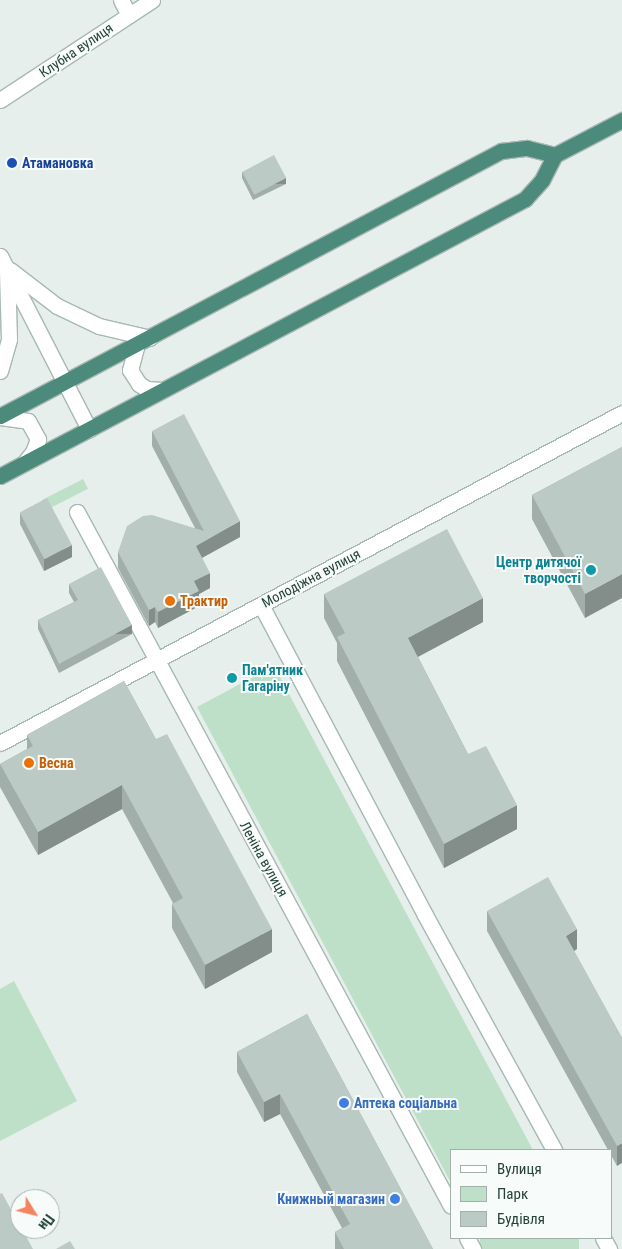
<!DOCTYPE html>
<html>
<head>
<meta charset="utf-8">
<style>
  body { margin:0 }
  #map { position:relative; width:622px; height:1249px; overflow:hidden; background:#e6efeb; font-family:"Roboto Condensed",sans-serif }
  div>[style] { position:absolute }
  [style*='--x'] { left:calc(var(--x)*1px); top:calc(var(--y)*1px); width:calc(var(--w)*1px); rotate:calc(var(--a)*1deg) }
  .green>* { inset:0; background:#bfe0c8; transform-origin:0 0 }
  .roads { filter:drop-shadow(1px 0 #a8b8b2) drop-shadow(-1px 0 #a8b8b2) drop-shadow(0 1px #a8b8b2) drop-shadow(0 -1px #a8b8b2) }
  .minor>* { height:15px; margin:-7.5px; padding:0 7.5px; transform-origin:7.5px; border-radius:7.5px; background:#fff }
  .tertiary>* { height:15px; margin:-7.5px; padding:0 7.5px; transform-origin:7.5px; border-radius:7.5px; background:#fff }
  .trunk>* { height:15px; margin:-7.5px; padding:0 7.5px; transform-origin:7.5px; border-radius:7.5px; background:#4c8a7c }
  .wall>* { inset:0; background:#a1aea9 }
  .shaded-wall>* { inset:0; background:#838d89; transform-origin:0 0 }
  .building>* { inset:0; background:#bbcac4; transform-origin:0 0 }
  .dots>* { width:14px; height:14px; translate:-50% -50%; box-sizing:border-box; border:2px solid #f7fbf9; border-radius:50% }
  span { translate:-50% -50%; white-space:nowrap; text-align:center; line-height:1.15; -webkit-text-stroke:4px #f7fbf9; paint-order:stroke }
  .street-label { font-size:14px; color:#24423a }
  .transit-label { font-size:14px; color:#164399; font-weight:700 }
  .left { translate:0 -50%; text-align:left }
  .culture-label { font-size:14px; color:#0d838f; font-weight:700 }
  .right { translate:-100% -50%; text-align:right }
  .food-label { font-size:14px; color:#c56008; font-weight:700 }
  .shop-label { font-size:14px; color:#366cbe; font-weight:700 }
  .legend { position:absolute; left:450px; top:1149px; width:162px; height:90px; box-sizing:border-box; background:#f7fbf9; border:1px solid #a3b1ad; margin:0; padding:6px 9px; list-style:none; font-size:15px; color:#24423a }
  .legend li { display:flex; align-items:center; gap:10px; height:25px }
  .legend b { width:25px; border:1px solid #a3b1ad }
  .north { position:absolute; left:10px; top:1189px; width:50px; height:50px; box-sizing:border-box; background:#f7fbf9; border:1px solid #a3b1ad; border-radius:50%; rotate:126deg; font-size:14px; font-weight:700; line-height:20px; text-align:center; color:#24423a }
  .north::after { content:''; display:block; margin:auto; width:18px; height:22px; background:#f4845f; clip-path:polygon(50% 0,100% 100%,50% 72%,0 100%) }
</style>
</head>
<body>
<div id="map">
  <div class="green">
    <i style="left:83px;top:479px;width:11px;height:46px;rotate:63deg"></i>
    <i style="clip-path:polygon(274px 666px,533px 1150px,451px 1150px,451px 1183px,197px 707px)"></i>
    <i style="clip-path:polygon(14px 981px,77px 1101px,0 1141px,0 989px)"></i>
    <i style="left:480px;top:1238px;width:99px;height:13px"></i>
  </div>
  <div class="roads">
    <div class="minor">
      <i style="--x:121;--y:0;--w:17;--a:62"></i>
      <i style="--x:0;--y:100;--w:182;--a:-33.3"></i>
      <i style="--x:77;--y:512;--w:788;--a:61.68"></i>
      <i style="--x:261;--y:605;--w:351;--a:62.1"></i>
      <i style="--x:425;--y:915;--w:268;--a:61.2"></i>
      <i style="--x:0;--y:743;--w:704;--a:-27.95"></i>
      <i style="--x:467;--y:1238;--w:13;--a:61"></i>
      <i style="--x:603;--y:1238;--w:13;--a:61"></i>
    </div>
    <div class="tertiary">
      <i style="--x:0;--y:256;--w:195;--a:62.8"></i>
      <i style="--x:10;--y:270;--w:59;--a:37.5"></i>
      <i style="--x:57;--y:306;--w:47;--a:25.5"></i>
      <i style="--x:99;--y:326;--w:52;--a:13.2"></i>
      <i style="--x:137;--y:344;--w:27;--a:105"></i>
      <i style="--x:130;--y:370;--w:17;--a:57"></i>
      <i style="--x:139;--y:384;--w:9;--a:32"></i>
      <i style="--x:147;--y:389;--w:15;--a:4"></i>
      <i style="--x:0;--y:371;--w:33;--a:-74"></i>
      <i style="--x:9;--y:339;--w:67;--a:-91.7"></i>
      <i style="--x:0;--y:417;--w:28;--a:8"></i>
      <i style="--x:28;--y:421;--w:21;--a:61"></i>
      <i style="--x:38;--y:439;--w:14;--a:111"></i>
      <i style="--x:33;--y:452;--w:14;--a:129"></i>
    </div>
    <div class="trunk">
      <i style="--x:0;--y:416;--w:567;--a:-27.88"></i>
      <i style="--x:501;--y:151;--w:26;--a:-7"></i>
      <i style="--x:527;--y:148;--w:29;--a:14"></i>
      <i style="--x:0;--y:476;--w:594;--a:-27.82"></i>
      <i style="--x:525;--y:199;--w:25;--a:-48"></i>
      <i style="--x:542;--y:180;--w:28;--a:-63"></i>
      <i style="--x:555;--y:155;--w:76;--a:-27.6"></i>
    </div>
  </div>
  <div class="wall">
    <i style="clip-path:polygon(242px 172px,286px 184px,253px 200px,242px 178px)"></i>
    <i style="clip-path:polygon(152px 431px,240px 537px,202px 558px,210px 588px,199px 594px,199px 606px,158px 628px,155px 622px,149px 626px,118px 568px,118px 552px,195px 528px,152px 446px)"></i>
    <i style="clip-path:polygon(622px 447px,585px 618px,532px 519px,532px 495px)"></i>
    <i style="clip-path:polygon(20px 513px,72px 557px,44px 571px,20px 524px)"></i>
    <i style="clip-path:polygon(69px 584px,132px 634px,59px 673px,38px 629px,38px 620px,74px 602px,69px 593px)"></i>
    <i style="clip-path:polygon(324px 594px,483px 622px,418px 657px,468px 754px,517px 829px,444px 868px,337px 661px,337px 643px,324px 618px)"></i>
    <i style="clip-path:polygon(124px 681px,272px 952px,205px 989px,172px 928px,172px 904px,173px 903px,122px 809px,38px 855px,0 787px,0 764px,27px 749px,27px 735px)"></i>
    <i style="clip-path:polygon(487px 911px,577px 949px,574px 951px,622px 1038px,617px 1166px,611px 1155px,611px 1150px,608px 1150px,487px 931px)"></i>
    <i style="clip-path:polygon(307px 1014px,433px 1249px,335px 1249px,335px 1232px,342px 1228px,280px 1114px,264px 1122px,237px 1072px,237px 1052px)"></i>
  </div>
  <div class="shaded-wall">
    <i style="left:286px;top:178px;width:6px;height:37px;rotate:90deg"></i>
    <i style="clip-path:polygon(240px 521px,240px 537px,196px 561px,196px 546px)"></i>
    <i style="clip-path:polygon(72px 545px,72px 557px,44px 571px,44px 559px)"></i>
    <i style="clip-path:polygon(210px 573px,210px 588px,199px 594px,199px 606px,158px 628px,158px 612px,194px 581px)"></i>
    <i style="clip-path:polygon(622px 574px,622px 598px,585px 618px,585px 594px)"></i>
    <i style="clip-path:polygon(483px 598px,483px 622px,408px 662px,408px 638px)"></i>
    <i style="clip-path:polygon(155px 607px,155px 622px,149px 626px,149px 610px)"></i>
    <i style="left:132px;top:625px;width:9px;height:83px;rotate:90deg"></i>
    <i style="clip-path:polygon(122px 785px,122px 809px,38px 855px,38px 832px)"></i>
    <i style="clip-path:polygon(517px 805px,517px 829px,444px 868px,444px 844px)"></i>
    <i style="clip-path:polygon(272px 929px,272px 952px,205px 989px,205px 965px)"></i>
    <i style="clip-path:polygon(577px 929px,577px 949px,566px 956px,566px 936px)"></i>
    <i style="clip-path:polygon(280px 1094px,280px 1114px,264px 1122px,264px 1102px)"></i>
    <i style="clip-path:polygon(622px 1143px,622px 1163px,617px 1166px,617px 1146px)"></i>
  </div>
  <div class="building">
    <i style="left:274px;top:155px;width:26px;height:36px;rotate:62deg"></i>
    <i style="clip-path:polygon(184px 414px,240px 521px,196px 546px,210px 573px,194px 581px,199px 591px,158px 612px,155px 607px,149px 610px,118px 552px,127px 526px,143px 516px,152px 515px,204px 531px,152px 431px)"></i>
    <i style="clip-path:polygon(622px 447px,622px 574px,585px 594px,532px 495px)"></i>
    <i style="left:47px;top:498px;width:53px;height:31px;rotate:62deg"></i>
    <i style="clip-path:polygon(447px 529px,483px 598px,408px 638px,468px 754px,486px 746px,517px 805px,444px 844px,337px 637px,345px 633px,324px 594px)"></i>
    <i style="clip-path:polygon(101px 567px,132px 625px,59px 664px,38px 620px,78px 600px,69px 584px)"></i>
    <i style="clip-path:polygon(124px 681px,156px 739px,167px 734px,272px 929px,205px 965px,172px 904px,183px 898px,122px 785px,38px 832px,0 764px,33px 746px,27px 735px)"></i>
    <i style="clip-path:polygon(548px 877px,577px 929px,566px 936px,622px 1038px,622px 1143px,617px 1146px,487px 911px)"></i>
    <i style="clip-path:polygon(307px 1014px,433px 1249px,344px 1249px,335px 1232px,350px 1224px,280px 1094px,264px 1102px,237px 1052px)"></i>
    <i style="clip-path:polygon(2px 1193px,20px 1226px,20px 1229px,22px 1229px,33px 1249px,0 1249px,0 1194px)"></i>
    <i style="clip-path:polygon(70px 1241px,75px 1249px,56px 1249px)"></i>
  </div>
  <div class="dots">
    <i style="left:12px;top:163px;background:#1a4fb4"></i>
    <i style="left:591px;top:570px;background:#0f9aa8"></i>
    <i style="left:170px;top:601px;background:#e8710a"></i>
    <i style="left:232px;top:678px;background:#0f9aa8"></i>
    <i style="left:29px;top:763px;background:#e8710a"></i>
    <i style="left:344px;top:1103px;background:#3f7fe0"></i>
    <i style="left:395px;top:1199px;background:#3f7fe0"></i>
  </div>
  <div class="street-label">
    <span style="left:76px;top:50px;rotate:-34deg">Клубна вулиця</span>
    <span style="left:311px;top:578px;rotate:-28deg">Молодіжна вулиця</span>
    <span style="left:264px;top:859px;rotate:61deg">Леніна вулиця</span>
  </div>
  <div class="transit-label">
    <span class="left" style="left:22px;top:163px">Атамановка</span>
  </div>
  <div class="culture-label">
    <span class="right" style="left:581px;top:570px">Центр дитячої<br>творчості</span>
    <span class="left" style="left:242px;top:678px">Пам'ятник<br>Гагаріну</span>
  </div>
  <div class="food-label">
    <span class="left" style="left:180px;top:601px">Трактир</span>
    <span class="left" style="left:39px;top:763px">Весна</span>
  </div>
  <div class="shop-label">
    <span class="left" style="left:354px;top:1103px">Аптека соціальна</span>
    <span class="right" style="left:385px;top:1199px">Книжный магазин</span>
  </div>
  <ul class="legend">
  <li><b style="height:6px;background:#fff"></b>Вулиця</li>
  <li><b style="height:14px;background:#bfe0c8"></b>Парк</li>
  <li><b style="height:14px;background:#bbcac4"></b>Будівля</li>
  </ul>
  <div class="north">Пн</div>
</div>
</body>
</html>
